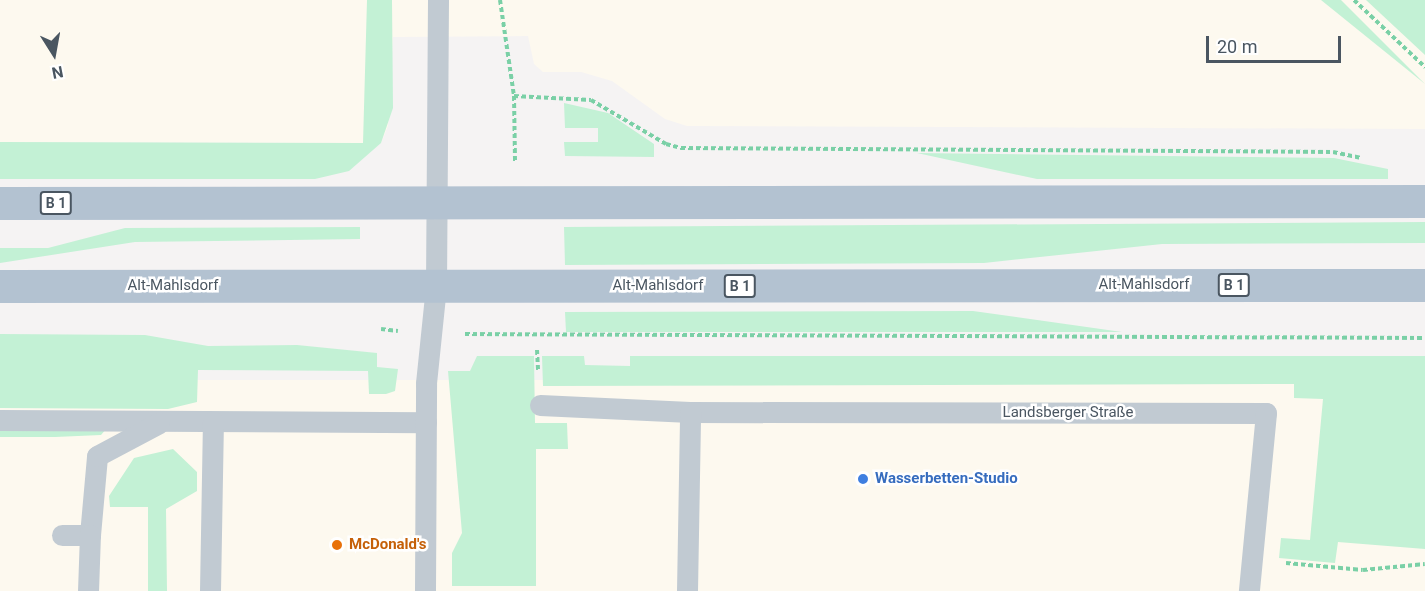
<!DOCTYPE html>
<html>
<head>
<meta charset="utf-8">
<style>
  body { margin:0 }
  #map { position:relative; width:1425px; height:591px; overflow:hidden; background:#f5f3f3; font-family:Roboto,sans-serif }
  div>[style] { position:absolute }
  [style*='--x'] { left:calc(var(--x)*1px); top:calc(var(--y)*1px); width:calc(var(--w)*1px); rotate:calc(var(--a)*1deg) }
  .commercial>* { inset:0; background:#fdf9ef; transform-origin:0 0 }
  .green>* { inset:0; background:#c3f1d5 }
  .path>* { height:4px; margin-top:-2px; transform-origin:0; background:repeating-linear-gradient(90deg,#7ad0a6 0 4.5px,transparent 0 7.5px) }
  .lane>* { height:21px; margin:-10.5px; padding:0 10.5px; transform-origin:10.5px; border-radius:10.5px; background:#c1cad2 }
  .primary>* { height:33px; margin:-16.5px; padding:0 16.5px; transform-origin:16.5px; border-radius:16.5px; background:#b3c2d1 }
  .dots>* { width:16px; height:16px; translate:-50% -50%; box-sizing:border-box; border:3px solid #fff; border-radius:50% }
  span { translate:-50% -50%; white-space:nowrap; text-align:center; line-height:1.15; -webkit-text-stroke:5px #fff; paint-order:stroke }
  .shield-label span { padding:2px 4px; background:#fff; border:2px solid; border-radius:4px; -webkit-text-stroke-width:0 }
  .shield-label { font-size:14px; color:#4a5661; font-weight:700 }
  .street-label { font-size:15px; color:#4a5661 }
  .shop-label { font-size:15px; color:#366cbe; font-weight:700 }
  .left { translate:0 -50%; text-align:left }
  .food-label { font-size:15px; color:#c56008; font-weight:700 }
  .north { position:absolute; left:24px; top:24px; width:60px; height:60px; -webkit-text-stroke:4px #fff; paint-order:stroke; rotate:169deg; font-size:16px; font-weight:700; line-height:24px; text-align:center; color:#4a5661 }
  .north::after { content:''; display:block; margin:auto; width:21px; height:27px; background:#4a5661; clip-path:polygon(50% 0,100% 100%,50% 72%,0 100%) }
  .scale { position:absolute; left:1206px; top:36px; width:135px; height:27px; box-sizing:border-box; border:3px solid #4a5661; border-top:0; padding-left:8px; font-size:18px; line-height:21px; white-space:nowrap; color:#4a5661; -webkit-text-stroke:4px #fff; paint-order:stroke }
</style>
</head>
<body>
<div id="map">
  <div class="commercial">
    <i style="clip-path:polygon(0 0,1425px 0,1425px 129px,687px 126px,665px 119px,612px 81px,581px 72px,543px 72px,534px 64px,528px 36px,393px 37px,388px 126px,381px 143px,0 142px)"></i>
    <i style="left:1425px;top:380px;width:211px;height:1425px;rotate:90deg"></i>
  </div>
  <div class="green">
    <i style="clip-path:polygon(367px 0,392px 0,393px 108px,381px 143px,349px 171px,315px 179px,0 179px,0 142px,363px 143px)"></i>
    <i style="clip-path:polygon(1321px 0,1341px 0,1425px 84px)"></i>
    <i style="clip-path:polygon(1366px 0,1425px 0,1425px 55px)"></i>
    <i style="clip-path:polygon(564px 103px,608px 113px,654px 144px,654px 157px,565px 156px,564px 142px,598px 142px,598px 128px,565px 128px)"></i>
    <i style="clip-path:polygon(917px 153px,1334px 158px,1388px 169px,1388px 179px,1037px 179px)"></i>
    <i style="clip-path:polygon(1425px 222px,1425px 243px,1162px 244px,984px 263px,565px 265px,564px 227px)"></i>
    <i style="clip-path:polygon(360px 227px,360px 239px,135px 242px,0 263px,0 248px,48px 248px,125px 228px)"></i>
    <i style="clip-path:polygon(973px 311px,1122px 332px,566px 332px,565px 312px)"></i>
    <i style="clip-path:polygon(0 334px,145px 335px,208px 346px,297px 345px,377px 353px,377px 367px,398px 369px,395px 391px,386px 394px,369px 394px,368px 371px,198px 370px,197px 402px,168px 409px,0 408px)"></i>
    <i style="clip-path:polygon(477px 356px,534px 356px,535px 423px,567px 423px,568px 449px,536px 449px,536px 586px,452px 586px,452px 553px,462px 533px,448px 371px,470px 371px)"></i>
    <i style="clip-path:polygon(542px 356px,584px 356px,585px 365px,630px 366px,630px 356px,1425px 356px,1425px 549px,1338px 542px,1335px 563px,1279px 558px,1281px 538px,1310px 540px,1323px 399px,1294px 398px,1294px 384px,543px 386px)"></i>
    <i style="clip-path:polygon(0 428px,107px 428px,101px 435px,55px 437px,0 437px)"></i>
    <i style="clip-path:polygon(173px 449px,197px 472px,197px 491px,166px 509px,167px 591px,148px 591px,148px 507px,110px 507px,109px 496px,134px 458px)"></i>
  </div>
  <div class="path">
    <i style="--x:500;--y:0;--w:97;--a:81.7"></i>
    <i style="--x:514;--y:96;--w:66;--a:89.1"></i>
    <i style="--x:1354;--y:0;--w:98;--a:43.3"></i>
    <i style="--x:514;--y:96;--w:77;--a:3"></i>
    <i style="--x:591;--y:100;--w:87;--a:30.4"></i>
    <i style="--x:666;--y:144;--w:16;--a:15"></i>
    <i style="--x:681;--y:148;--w:652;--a:0.35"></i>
    <i style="--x:1333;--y:152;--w:29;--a:12"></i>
    <i style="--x:381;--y:329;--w:17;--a:7"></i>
    <i style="--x:465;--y:334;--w:960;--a:0.24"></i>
    <i style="--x:537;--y:350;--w:20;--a:87"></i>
    <i style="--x:1286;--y:563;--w:77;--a:5.2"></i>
    <i style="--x:1363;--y:570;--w:62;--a:-5.5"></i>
  </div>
  <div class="lane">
    <i style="--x:540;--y:405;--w:150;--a:2.7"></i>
    <i style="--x:690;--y:412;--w:576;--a:0.1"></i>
    <i style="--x:1266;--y:413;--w:179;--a:95.5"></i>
    <i style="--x:0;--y:420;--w:426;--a:0.3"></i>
    <i style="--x:62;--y:535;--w:28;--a:0"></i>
    <i style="--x:90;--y:535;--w:79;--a:-84.9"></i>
    <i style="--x:97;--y:456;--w:70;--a:-28"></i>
    <i style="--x:88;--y:591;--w:56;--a:-88"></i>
    <i style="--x:210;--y:591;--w:169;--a:-89"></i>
    <i style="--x:425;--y:591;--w:208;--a:-89.7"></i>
    <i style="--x:426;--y:383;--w:98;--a:-84.1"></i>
    <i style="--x:436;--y:286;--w:286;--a:-89.6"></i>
    <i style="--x:687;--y:591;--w:179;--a:-89"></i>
  </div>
  <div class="primary">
    <i style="--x:0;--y:203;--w:1425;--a:-0.08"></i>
    <i style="--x:0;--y:286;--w:1425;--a:-0.04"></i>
  </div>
  <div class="dots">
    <i style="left:863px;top:479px;background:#3f7fe0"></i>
    <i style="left:337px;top:545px;background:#e8710a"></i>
  </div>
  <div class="shield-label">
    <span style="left:56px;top:203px">B 1</span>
    <span style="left:1234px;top:285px">B 1</span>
    <span style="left:740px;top:286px">B 1</span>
  </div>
  <div class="street-label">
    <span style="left:1144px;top:285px">Alt-Mahlsdorf</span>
    <span style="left:173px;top:286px">Alt-Mahlsdorf</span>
    <span style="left:658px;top:286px">Alt-Mahlsdorf</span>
    <span style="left:1068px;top:413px">Landsberger Straße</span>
  </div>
  <div class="shop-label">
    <span class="left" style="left:875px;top:479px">Wasserbetten-Studio</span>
  </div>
  <div class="food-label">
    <span class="left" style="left:349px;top:545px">McDonald's</span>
  </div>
  <div class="north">N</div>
  <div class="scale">20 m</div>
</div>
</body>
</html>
